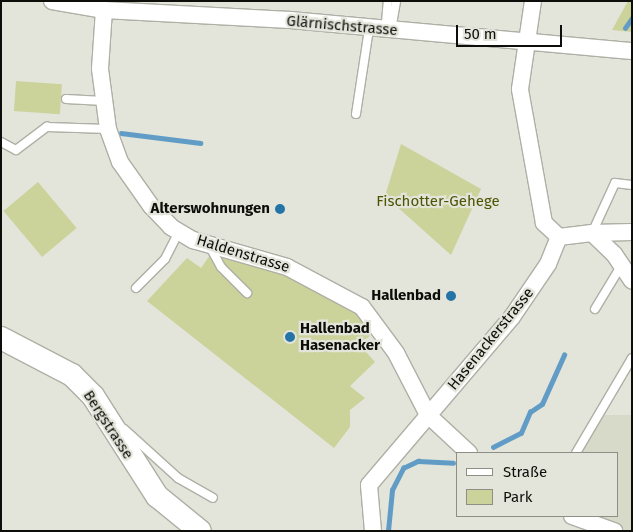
<!DOCTYPE html>
<html>
<head>
<meta charset="utf-8">
<style>
  body { margin:0 }
  #map { position:relative; width:633px; height:532px; overflow:hidden; background:#e3e5da; font-family:"Fira Sans",sans-serif }
  div>[style] { position:absolute }
  [style*='--x'] { left:calc(var(--x)*1px); top:calc(var(--y)*1px); width:calc(var(--w)*1px); rotate:calc(var(--a)*1deg) }
  .built>* { inset:0; background:#d7dac8 }
  .green>* { inset:0; background:#cbd29a; transform-origin:0 0 }
  .stream>* { height:4.5px; margin:-2.25px; padding:0 2.25px; transform-origin:2.25px; border-radius:2.25px; background:#619cc6 }
  .roads { filter:drop-shadow(1px 0 #aeafa5) drop-shadow(-1px 0 #aeafa5) drop-shadow(0 1px #aeafa5) drop-shadow(0 -1px #aeafa5) }
  .lane>* { height:8px; margin:-4px; padding:0 4px; transform-origin:4px; border-radius:4px; background:#fff }
  .street>* { height:16px; margin:-8px; padding:0 8px; transform-origin:8px; border-radius:8px; background:#fff }
  .secondary>* { height:22px; margin:-11px; padding:0 11px; transform-origin:11px; border-radius:11px; background:#fff }
  .dots>* { width:14px; height:14px; translate:-50% -50%; box-sizing:border-box; border:2px solid #e3e5da; border-radius:50% }
  span { translate:-50% -50%; white-space:nowrap; text-align:center; line-height:1.15; -webkit-text-stroke:4.5px #e3e5da; paint-order:stroke }
  .street-label { font-size:15px; color:#0d0e0a }
  .park-label { font-size:15px; color:#4f5403 }
  .poi-label { font-size:15px; color:#0d0e0a; font-weight:700 }
  .right { translate:-100% -50%; text-align:right }
  .left { translate:0 -50%; text-align:left }
  .frame { position:absolute; inset:0; border:2px solid #0d0e0a; pointer-events:none }
  .legend { position:absolute; left:456px; top:452px; width:162px; height:65px; box-sizing:border-box; background:#e3e5da; border:1px solid #8d8f87; margin:0; padding:6px 9px; list-style:none; font-size:15px; color:#0d0e0a }
  .legend li { display:flex; align-items:center; gap:10px; height:25px }
  .legend b { width:25px; border:1px solid #8d8f87 }
  .scale { position:absolute; left:456px; top:25px; width:106px; height:22px; box-sizing:border-box; border:2px solid #0d0e0a; border-top:0; padding-left:6px; font-size:15px; line-height:18px; white-space:nowrap; color:#0d0e0a; -webkit-text-stroke:4px #e3e5da; paint-order:stroke }
</style>
</head>
<body>
<div id="map">
  <div class="built">
    <i style="clip-path:polygon(598px 415px,632px 415px,632px 531px,614px 531px,572px 516px,617px 516px,617px 453px,576px 453px)"></i>
  </div>
  <div class="green">
    <i style="clip-path:polygon(628px 1px,632px 1px,632px 32px,612px 30px)"></i>
    <i style="left:16px;top:81px;width:46px;height:30px;rotate:4deg"></i>
    <i style="clip-path:polygon(401px 144px,481px 189px,451px 255px,385px 196px)"></i>
    <i style="left:38px;top:182px;width:60px;height:45px;rotate:50deg"></i>
    <i style="clip-path:polygon(215px 248px,287px 267px,376px 322px,369px 337px,358px 343px,375px 362px,350px 386px,365px 398px,350px 410px,350px 427px,334px 448px,147px 301px,187px 258px,201px 268px)"></i>
  </div>
  <div class="stream">
    <i style="--x:625;--y:28;--w:12;--a:-55"></i>
    <i style="--x:121;--y:133;--w:80;--a:7.2"></i>
    <i style="--x:493;--y:447;--w:31;--a:-27"></i>
    <i style="--x:521;--y:433;--w:23;--a:-67"></i>
    <i style="--x:530;--y:412;--w:14;--a:-34"></i>
    <i style="--x:542;--y:404;--w:54;--a:-65.8"></i>
    <i style="--x:388;--y:531;--w:41;--a:-84.4"></i>
    <i style="--x:392;--y:490;--w:25;--a:-63"></i>
    <i style="--x:403;--y:468;--w:17;--a:-25"></i>
    <i style="--x:418;--y:461;--w:35;--a:3"></i>
  </div>
  <div class="roads">
    <div class="lane">
      <i style="--x:386;--y:22;--w:21;--a:-85"></i>
      <i style="--x:391;--y:30;--w:29;--a:-80"></i>
      <i style="--x:66;--y:99;--w:38;--a:3"></i>
      <i style="--x:356;--y:114;--w:86;--a:-81.3"></i>
      <i style="--x:1;--y:142;--w:17;--a:28"></i>
      <i style="--x:16;--y:150;--w:39;--a:-37"></i>
      <i style="--x:47;--y:127;--w:61;--a:1.9"></i>
      <i style="--x:592;--y:233;--w:55;--a:-65.3"></i>
      <i style="--x:615;--y:183;--w:17;--a:7"></i>
      <i style="--x:210;--y:247;--w:23;--a:61"></i>
      <i style="--x:221;--y:267;--w:37;--a:45"></i>
      <i style="--x:136;--y:288;--w:41;--a:-45"></i>
      <i style="--x:165;--y:259;--w:30;--a:-63"></i>
      <i style="--x:595;--y:309;--w:50;--a:-58.8"></i>
      <i style="--x:124;--y:429;--w:73;--a:42.2"></i>
      <i style="--x:178;--y:478;--w:40;--a:29.7"></i>
      <i style="--x:576;--y:453;--w:110;--a:-59.5"></i>
    </div>
    <div class="street">
      <i style="--x:52;--y:1;--w:53;--a:9.8"></i>
      <i style="--x:104;--y:10;--w:186;--a:3.1"></i>
      <i style="--x:290;--y:20;--w:343;--a:5.2"></i>
      <i style="--x:104;--y:10;--w:59;--a:93.9"></i>
      <i style="--x:100;--y:69;--w:61;--a:82.4"></i>
      <i style="--x:108;--y:129;--w:35;--a:70"></i>
      <i style="--x:120;--y:162;--w:54;--a:54.8"></i>
      <i style="--x:151;--y:206;--w:29;--a:46"></i>
      <i style="--x:171;--y:227;--w:26;--a:31"></i>
      <i style="--x:193;--y:240;--w:98;--a:16"></i>
      <i style="--x:287;--y:267;--w:85;--a:28.1"></i>
      <i style="--x:362;--y:307;--w:57;--a:53.5"></i>
      <i style="--x:396;--y:353;--w:70;--a:62.7"></i>
      <i style="--x:428;--y:415;--w:56;--a:42.8"></i>
      <i style="--x:592;--y:233;--w:40;--a:-1.4"></i>
      <i style="--x:559;--y:237;--w:33;--a:-7"></i>
      <i style="--x:592;--y:233;--w:30;--a:44"></i>
      <i style="--x:614;--y:254;--w:32;--a:56"></i>
      <i style="--x:572;--y:516;--w:45;--a:19.7"></i>
      <i style="--x:373;--y:531;--w:46;--a:-95"></i>
      <i style="--x:369;--y:485;--w:221;--a:-49.6"></i>
      <i style="--x:512;--y:317;--w:64;--a:-55.8"></i>
      <i style="--x:548;--y:264;--w:29;--a:-68"></i>
      <i style="--x:559;--y:237;--w:21;--a:-137"></i>
      <i style="--x:544;--y:223;--w:136;--a:-100.2"></i>
      <i style="--x:520;--y:89;--w:89;--a:-81.6"></i>
    </div>
    <div class="secondary">
      <i style="--x:1;--y:338;--w:80;--a:27.5"></i>
      <i style="--x:72;--y:375;--w:30;--a:45"></i>
      <i style="--x:93;--y:396;--w:119;--a:57.4"></i>
      <i style="--x:157;--y:496;--w:55;--a:39.1"></i>
    </div>
  </div>
  <div class="dots">
    <i style="left:280px;top:209px;background:#2574a6"></i>
    <i style="left:451px;top:296px;background:#2574a6"></i>
    <i style="left:290px;top:337px;background:#2574a6"></i>
  </div>
  <div class="street-label">
    <span style="left:342px;top:26px;rotate:5deg">Glärnischstrasse</span>
    <span style="left:243px;top:254px;rotate:17deg">Haldenstrasse</span>
    <span style="left:491px;top:339px;rotate:-51deg">Hasenackerstrasse</span>
    <span style="left:108px;top:425px;rotate:57deg">Bergstrasse</span>
  </div>
  <div class="park-label">
    <span style="left:438px;top:202px">Fischotter-Gehege</span>
  </div>
  <div class="poi-label">
    <span class="right" style="left:270px;top:209px">Alterswohnungen</span>
    <span class="right" style="left:441px;top:296px">Hallenbad</span>
    <span class="left" style="left:300px;top:337px">Hallenbad<br>Hasenacker</span>
  </div>
  <div class="frame"></div>
  <ul class="legend">
  <li><b style="height:6px;background:#fff"></b>Straße</li>
  <li><b style="height:14px;background:#cbd29a"></b>Park</li>
  </ul>
  <div class="scale">50 m</div>
</div>
</body>
</html>
